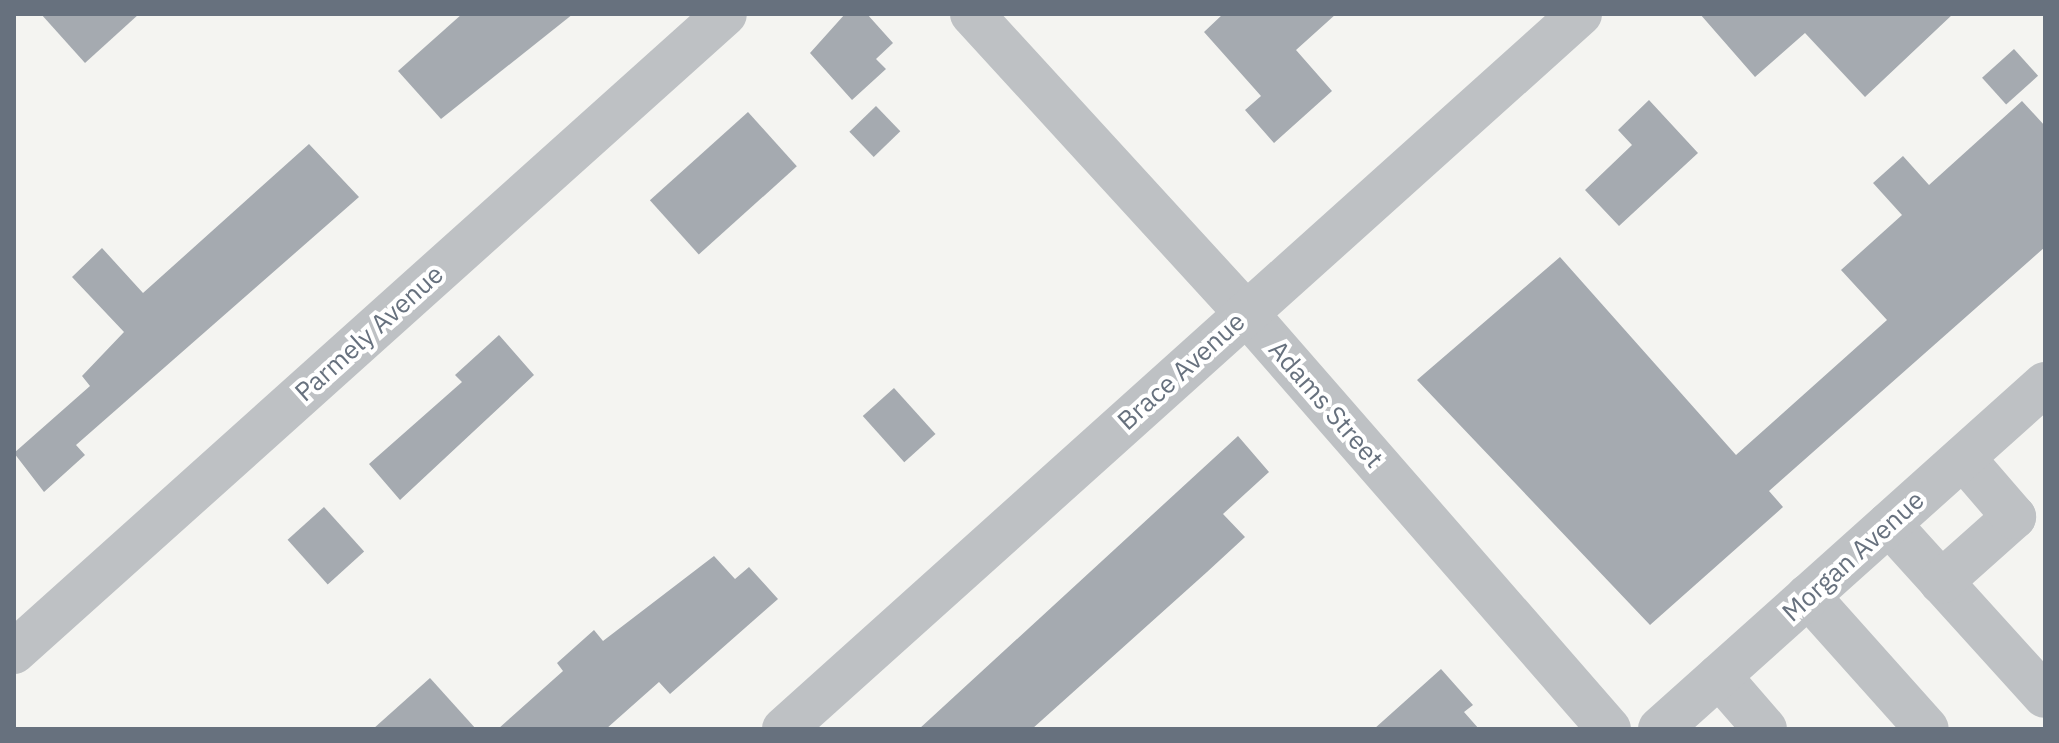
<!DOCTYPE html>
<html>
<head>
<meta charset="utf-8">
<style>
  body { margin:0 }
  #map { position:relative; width:2059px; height:743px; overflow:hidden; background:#f4f4f1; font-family:"IBM Plex Sans",sans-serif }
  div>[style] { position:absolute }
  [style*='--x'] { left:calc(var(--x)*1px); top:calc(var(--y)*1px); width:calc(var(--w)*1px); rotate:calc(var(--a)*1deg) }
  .building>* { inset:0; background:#a5aab0; transform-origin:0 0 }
  .minor>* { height:44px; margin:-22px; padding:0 22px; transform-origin:22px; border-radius:22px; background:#bec1c4 }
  span { translate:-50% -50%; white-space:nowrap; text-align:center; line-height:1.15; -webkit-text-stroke:8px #fff; paint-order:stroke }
  .street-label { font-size:26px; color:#67717e }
  .frame { position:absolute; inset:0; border:16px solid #67717e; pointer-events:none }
</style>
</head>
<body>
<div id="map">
  <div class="building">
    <i style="clip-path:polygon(41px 14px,139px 14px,85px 63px)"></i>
    <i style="clip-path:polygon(462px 14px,573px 14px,441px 119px,398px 71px)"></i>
    <i style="clip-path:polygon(845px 14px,867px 14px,893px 43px,876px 59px,886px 69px,852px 100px,810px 53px)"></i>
    <i style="clip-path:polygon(1223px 14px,1336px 14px,1296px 50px,1332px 91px,1274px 143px,1245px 110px,1261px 96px,1204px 32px)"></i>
    <i style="clip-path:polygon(1700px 14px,1953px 14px,1865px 97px,1805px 33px,1755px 77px)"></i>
    <i style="left:2014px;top:49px;width:36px;height:43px;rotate:48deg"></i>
    <i style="clip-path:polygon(1649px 100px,1698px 153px,1619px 226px,1585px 190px,1632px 145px,1618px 130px)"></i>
    <i style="clip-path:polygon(2022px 101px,2045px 126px,2045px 247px,1769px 491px,1783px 507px,1650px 625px,1417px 380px,1560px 257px,1736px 455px,1887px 320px,1841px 270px,1902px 215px,1873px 183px,1903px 156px,1929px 185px)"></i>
    <i style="left:876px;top:106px;width:35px;height:37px;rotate:46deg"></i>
    <i style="left:748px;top:112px;width:73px;height:132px;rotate:48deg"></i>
    <i style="clip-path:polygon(309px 144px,359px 197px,76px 445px,85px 455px,44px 492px,14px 453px,90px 386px,82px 376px,124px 332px,72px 277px,102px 248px,143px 293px)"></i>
    <i style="clip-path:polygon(499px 335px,534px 375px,400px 500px,369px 464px,462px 382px,455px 375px)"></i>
    <i style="left:894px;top:388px;width:62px;height:42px;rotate:48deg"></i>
    <i style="clip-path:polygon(1238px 436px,1269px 472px,1223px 514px,1245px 537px,1207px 572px,1032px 729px,919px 729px)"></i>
    <i style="left:324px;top:507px;width:60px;height:49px;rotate:48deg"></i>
    <i style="clip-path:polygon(714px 556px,735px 579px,749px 567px,778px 599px,670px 694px,659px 682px,606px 729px,498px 729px,563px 671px,557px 663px,594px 630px,603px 641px)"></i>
    <i style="clip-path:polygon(1441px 669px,1473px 705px,1464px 712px,1479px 729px,1374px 729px)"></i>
    <i style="clip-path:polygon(430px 678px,476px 729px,373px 729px)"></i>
  </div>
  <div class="minor">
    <i style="--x:972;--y:14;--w:406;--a:47.5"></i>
    <i style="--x:1246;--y:313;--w:552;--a:48.89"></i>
    <i style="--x:1889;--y:524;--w:232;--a:47.8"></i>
    <i style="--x:1941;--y:582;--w:98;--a:-41.7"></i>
    <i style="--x:2014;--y:517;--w:78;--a:-130.8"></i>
    <i style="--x:1808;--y:596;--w:178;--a:48.2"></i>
    <i style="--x:14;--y:652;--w:955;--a:-41.9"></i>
    <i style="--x:1719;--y:676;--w:70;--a:49"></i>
    <i style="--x:784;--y:729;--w:1070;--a:-41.93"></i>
    <i style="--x:1660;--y:729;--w:517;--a:-41.86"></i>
  </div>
  <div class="street-label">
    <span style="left:369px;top:333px;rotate:-42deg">Parmely Avenue</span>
    <span style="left:1181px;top:371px;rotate:-42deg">Brace Avenue</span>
    <span style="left:1326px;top:404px;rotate:49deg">Adams Street</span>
    <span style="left:1853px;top:556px;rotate:-42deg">Morgan Avenue</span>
  </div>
  <div class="frame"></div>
</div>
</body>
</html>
